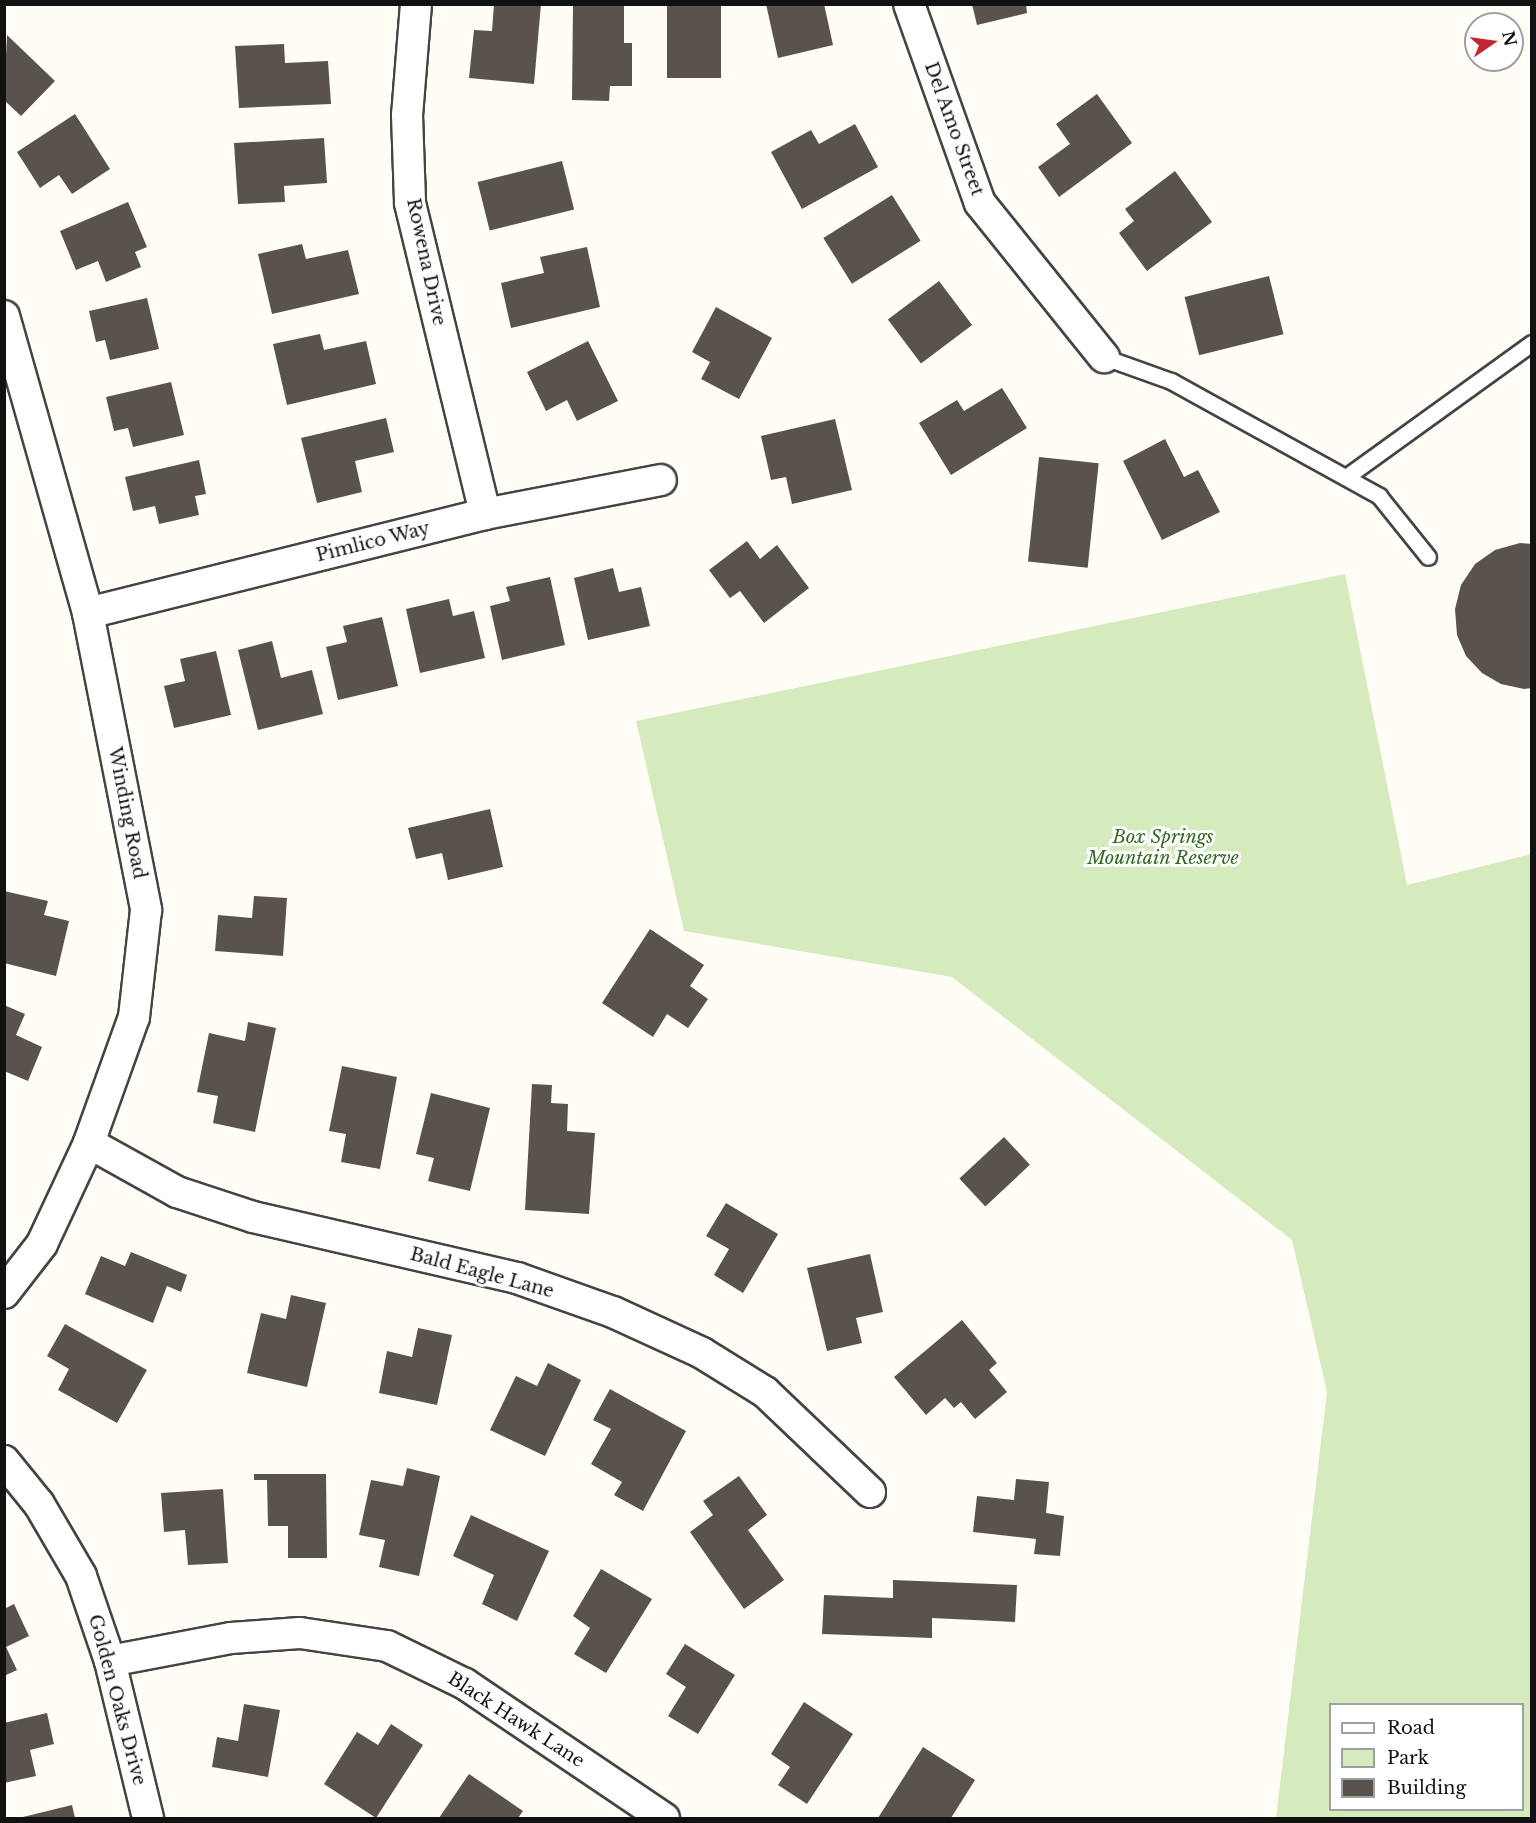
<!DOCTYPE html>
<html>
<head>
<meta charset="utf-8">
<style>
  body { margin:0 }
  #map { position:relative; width:1536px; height:1823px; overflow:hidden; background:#fffdf5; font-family:"Libre Baskerville",serif }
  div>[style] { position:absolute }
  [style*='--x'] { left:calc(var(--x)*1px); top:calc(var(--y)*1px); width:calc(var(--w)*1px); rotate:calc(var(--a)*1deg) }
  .green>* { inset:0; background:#d5ebbd }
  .building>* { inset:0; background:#5a524d; transform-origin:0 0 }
  .roads { filter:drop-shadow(2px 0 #444) drop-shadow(-2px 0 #444) drop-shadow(0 2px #444) drop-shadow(0 -2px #444) }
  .service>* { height:15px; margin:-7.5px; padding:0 7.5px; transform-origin:7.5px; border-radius:7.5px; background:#fff }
  .minor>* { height:30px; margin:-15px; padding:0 15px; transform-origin:15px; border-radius:15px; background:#fff }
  span { translate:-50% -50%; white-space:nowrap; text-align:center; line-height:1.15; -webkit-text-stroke:6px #fff; paint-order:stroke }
  .street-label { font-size:18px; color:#111 }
  .park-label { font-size:18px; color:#2f6b1f; font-style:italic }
  .frame { position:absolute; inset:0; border:6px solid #111; pointer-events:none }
  .legend { position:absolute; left:1329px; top:1703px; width:195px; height:108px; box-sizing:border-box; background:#fff; border:2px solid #a0a0a0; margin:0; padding:8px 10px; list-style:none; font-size:18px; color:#111 }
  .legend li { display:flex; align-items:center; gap:12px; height:30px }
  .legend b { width:30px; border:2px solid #a0a0a0 }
  .north { position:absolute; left:1464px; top:12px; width:60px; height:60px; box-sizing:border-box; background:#fff; border:2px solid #a0a0a0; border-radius:50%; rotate:77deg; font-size:16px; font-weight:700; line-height:24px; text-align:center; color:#111 }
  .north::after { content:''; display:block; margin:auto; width:21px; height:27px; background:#c4262e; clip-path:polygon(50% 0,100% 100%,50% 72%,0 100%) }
</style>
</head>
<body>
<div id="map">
  <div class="green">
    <i style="clip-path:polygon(evenodd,1345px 574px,1407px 885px,1531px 854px,1531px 1818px,1276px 1818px,1327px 1392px,1292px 1240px,952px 977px,684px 931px,636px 721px,1345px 574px,1330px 1704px,1522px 1704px,1522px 1810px,1330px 1810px,1330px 1704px)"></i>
  </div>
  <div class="building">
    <i style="clip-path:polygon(494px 4px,541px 4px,534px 84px,469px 78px,474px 30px,492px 31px)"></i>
    <i style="clip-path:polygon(573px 4px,624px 4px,624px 43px,632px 43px,632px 86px,610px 86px,609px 101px,572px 100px)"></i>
    <i style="left:667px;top:4px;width:54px;height:74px"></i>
    <i style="clip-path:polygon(766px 4px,824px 4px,833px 45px,778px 58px)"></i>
    <i style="clip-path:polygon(972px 4px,1026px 4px,1027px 13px,977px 25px)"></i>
    <i style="clip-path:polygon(7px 35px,55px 81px,21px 116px,4px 100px)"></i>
    <i style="clip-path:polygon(284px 44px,285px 63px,328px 61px,331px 104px,239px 108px,235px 46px)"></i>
    <i style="clip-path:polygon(1097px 94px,1132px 143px,1059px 197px,1038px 167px,1070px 144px,1056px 124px)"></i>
    <i style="clip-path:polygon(75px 114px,110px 169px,72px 194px,59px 175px,40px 188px,17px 152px)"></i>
    <i style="clip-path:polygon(855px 124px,878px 167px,802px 209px,771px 152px,811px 130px,819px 144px)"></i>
    <i style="clip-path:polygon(324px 138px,327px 183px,284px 186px,285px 202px,238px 204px,234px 143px)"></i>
    <i style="left:562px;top:161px;width:50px;height:87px;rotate:76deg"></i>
    <i style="clip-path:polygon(1175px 171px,1212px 222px,1147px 271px,1119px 233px,1134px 221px,1125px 209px)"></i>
    <i style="left:892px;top:195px;width:54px;height:81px;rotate:58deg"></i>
    <i style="clip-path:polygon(128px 202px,147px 247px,135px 252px,141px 267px,106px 282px,98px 261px,76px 270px,60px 231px)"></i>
    <i style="clip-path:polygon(302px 244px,306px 259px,348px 250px,359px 294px,272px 314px,258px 254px)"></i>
    <i style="clip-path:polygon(587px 247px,600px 307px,511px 328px,501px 283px,544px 273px,540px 257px)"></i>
    <i style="left:1269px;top:276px;width:60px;height:87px;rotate:76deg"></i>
    <i style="left:939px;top:281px;width:55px;height:64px;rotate:53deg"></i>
    <i style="clip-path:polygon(147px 298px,159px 349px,110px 360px,105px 340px,96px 342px,89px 311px)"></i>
    <i style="clip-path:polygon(716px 307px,772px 338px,739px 399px,701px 379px,710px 362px,692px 352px)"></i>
    <i style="clip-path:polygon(320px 334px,324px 350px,366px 341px,376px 384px,287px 405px,273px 344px)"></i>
    <i style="clip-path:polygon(588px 341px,618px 401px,577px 421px,567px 400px,546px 411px,527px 372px)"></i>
    <i style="clip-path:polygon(171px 382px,184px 435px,133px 447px,128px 428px,114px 431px,106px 397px)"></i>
    <i style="clip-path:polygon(1002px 388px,1027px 428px,951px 475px,919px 423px,957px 400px,964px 411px)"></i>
    <i style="clip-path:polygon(386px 418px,394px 452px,355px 461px,362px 492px,317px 503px,301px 438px)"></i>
    <i style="clip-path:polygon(835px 419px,852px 490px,792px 504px,786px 477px,771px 480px,761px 436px)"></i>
    <i style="clip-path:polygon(1165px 439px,1184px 477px,1198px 470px,1220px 512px,1162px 540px,1123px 461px)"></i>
    <i style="left:1039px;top:457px;width:60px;height:105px;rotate:6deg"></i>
    <i style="clip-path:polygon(199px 460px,206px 494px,195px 496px,199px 515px,159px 524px,155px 506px,133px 511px,125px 477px)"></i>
    <i style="clip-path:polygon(747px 541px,760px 559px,777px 545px,809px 588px,764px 623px,740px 591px,730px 598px,709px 570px)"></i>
    <i style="clip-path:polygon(1520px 543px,1532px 544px,1532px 688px,1524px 689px,1501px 684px,1482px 673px,1466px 656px,1457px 635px,1455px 609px,1461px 585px,1475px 564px,1495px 550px)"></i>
    <i style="clip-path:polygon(613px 568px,619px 592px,641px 587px,650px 626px,588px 640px,574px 578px)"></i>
    <i style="clip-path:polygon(550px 577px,565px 645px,502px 660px,490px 606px,510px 601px,506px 587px)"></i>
    <i style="clip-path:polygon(449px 599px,453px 616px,474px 611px,485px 658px,420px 673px,406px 609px)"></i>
    <i style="clip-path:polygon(382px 617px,398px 686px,338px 700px,326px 647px,347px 642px,343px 626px)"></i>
    <i style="clip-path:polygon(272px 641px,281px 678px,312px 670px,323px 714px,258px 730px,238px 650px)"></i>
    <i style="clip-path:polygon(216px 651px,231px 715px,174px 728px,164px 686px,185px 681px,180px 659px)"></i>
    <i style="clip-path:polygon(490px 809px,503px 867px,448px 880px,442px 853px,416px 859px,408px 828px)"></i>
    <i style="clip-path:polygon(4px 891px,48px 901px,44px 915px,69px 921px,56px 976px,4px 963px)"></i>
    <i style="clip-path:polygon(254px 896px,287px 898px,283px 956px,215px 951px,218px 915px,252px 918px)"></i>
    <i style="clip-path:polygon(650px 929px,704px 965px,690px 986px,708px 999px,688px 1028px,667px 1014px,653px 1037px,602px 1003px)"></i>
    <i style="clip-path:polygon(4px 1005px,25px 1014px,16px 1035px,42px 1047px,28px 1081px,4px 1071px)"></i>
    <i style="clip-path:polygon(248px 1022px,276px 1028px,255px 1132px,213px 1123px,218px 1096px,197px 1092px,209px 1033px,245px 1041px)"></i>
    <i style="clip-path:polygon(342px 1066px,397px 1077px,380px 1169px,341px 1162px,346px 1134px,329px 1131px)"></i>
    <i style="clip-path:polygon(532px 1084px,552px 1085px,551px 1103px,568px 1104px,567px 1131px,595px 1133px,589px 1214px,525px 1210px)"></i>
    <i style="clip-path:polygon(431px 1093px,490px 1108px,470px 1191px,428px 1181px,434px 1158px,416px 1154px)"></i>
    <i style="left:1004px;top:1137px;width:38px;height:61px;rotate:47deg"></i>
    <i style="clip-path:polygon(726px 1203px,778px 1234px,743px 1293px,714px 1275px,729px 1249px,706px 1236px)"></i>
    <i style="clip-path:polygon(131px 1252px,187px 1275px,181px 1292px,167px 1286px,153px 1323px,85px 1294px,101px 1256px,125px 1266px)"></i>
    <i style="clip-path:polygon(870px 1254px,883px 1312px,856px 1318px,862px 1343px,827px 1351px,807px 1268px)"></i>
    <i style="clip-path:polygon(291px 1295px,326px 1303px,307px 1387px,247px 1373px,261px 1313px,286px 1319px)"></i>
    <i style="clip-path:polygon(962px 1320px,997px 1363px,989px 1370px,1007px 1392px,975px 1419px,961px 1402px,954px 1408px,945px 1398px,926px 1415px,894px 1377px)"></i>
    <i style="clip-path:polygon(65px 1324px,147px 1370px,117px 1423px,58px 1390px,69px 1369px,47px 1356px)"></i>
    <i style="clip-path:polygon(418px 1328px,452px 1335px,437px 1405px,379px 1393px,387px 1351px,412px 1357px)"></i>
    <i style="clip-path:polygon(548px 1363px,581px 1380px,545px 1456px,490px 1430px,516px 1376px,537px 1386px)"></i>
    <i style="clip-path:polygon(610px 1389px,686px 1431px,643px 1511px,614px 1495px,622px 1482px,591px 1464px,611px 1429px,593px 1420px)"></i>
    <i style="clip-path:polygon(407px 1468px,440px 1476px,419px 1576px,379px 1567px,385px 1540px,359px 1535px,371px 1480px,403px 1486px)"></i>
    <i style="clip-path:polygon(254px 1474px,326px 1474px,327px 1558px,288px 1558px,288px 1526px,268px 1526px,267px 1480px,254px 1480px)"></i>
    <i style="clip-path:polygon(739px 1476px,767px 1515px,748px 1530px,784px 1580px,744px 1609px,690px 1532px,713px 1515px,703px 1501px)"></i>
    <i style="clip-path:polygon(1016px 1479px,1049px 1482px,1046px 1513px,1064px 1516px,1060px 1556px,1034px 1554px,1036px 1539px,973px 1532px,977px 1496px,1014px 1500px)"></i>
    <i style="clip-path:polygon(223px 1489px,228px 1563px,188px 1565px,185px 1530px,164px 1532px,161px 1493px)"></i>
    <i style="clip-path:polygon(471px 1515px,549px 1551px,517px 1621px,482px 1604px,494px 1575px,453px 1556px)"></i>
    <i style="clip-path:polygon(601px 1569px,652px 1599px,606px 1673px,574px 1654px,590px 1628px,573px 1616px)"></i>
    <i style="clip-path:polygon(893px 1580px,1017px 1585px,1015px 1622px,932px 1618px,932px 1638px,822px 1634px,824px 1595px,893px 1598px)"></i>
    <i style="clip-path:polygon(14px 1604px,29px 1636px,6px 1647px,17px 1670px,4px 1676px,4px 1609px)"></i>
    <i style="clip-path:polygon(685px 1644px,735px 1675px,698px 1734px,668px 1716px,686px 1687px,666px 1674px)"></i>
    <i style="clip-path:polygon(804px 1702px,853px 1734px,807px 1804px,778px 1785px,790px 1767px,771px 1754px)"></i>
    <i style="clip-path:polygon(244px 1704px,280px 1710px,268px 1777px,212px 1767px,217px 1737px,238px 1741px)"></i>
    <i style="clip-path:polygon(47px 1713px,54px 1744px,30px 1750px,36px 1776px,4px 1783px,4px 1723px)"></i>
    <i style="clip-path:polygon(391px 1724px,423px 1745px,376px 1818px,324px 1784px,357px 1732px,378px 1745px)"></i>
    <i style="clip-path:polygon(923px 1747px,975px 1780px,951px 1818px,878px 1818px)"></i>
    <i style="clip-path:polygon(469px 1774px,523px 1811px,518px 1818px,439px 1818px)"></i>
    <i style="clip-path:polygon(72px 1805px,75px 1818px,19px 1818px)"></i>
  </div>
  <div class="roads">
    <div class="service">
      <i style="--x:1104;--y:357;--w:71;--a:19.7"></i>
      <i style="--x:1171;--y:381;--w:238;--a:28.9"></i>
      <i style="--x:1379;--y:496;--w:78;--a:51.2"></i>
      <i style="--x:1346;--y:477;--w:229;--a:-35.8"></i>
    </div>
    <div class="minor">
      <i style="--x:416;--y:4;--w:111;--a:94.6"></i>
      <i style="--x:407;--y:115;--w:88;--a:88"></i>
      <i style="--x:410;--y:203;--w:320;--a:76.4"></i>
      <i style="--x:909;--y:4;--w:211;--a:70.4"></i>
      <i style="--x:980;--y:203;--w:198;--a:51.2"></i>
      <i style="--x:4;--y:316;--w:309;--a:74.2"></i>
      <i style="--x:88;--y:613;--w:303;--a:78.9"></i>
      <i style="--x:146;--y:910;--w:108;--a:96.4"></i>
      <i style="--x:134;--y:1017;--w:134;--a:109.7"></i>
      <i style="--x:89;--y:1143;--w:111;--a:115"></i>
      <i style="--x:42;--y:1244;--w:62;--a:127.8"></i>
      <i style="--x:88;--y:613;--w:409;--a:-14"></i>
      <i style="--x:485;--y:514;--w:179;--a:-10.9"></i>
      <i style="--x:89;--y:1143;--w:101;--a:29.1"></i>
      <i style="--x:177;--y:1192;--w:80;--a:18.2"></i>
      <i style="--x:253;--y:1217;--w:271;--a:13"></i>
      <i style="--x:517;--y:1278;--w:102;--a:19.5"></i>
      <i style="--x:613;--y:1312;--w:98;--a:24.7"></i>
      <i style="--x:702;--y:1353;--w:74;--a:31.8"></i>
      <i style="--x:765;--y:1392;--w:145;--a:43.6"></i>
      <i style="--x:4;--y:1461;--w:55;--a:50.9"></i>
      <i style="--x:39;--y:1504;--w:83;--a:59.7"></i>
      <i style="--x:81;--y:1576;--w:90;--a:71.2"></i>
      <i style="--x:110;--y:1661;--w:162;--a:76.4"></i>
      <i style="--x:110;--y:1661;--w:123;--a:-10.8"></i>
      <i style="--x:231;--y:1638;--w:69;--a:-4.1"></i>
      <i style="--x:300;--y:1633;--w:88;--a:8.5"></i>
      <i style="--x:387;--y:1646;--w:87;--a:26"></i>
      <i style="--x:465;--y:1684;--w:240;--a:34"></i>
    </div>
  </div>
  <div class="street-label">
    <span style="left:954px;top:129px;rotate:70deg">Del Amo Street</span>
    <span style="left:426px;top:262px;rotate:78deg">Rowena Drive</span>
    <span style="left:373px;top:542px;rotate:-14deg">Pimlico Way</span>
    <span style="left:127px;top:813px;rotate:79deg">Winding Road</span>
    <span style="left:482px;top:1273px;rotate:15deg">Bald Eagle Lane</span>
    <span style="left:117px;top:1700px;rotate:75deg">Golden Oaks Drive</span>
    <span style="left:516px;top:1720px;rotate:33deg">Black Hawk Lane</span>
  </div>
  <div class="park-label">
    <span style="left:1163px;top:848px">Box Springs<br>Mountain Reserve</span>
  </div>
  <div class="frame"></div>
  <ul class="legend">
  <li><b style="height:8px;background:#fff"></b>Road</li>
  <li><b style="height:16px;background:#d5ebbd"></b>Park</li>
  <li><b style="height:16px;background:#5a524d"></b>Building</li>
  </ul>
  <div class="north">N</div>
</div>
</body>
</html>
